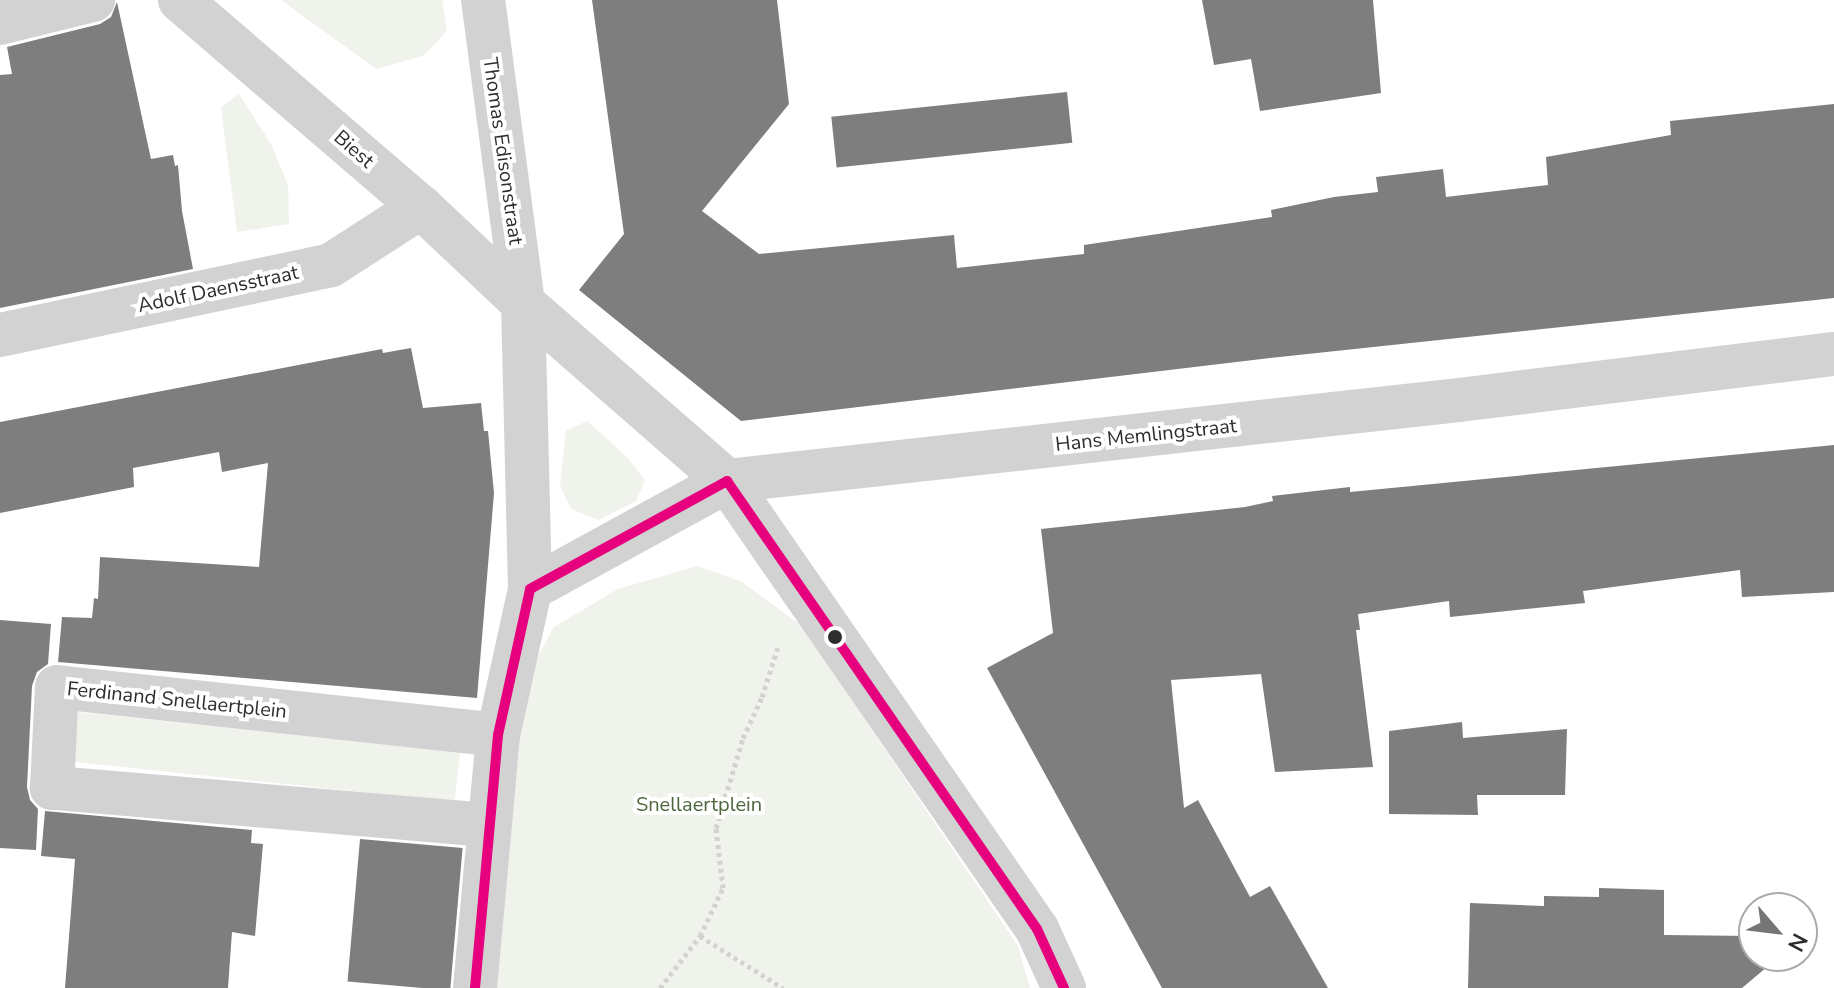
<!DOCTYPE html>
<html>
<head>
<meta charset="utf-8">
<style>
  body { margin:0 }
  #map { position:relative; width:1834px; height:988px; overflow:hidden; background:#fff; font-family:"Nunito Sans",sans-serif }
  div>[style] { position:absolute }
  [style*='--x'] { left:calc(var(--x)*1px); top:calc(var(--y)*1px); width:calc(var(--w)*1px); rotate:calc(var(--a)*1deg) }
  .green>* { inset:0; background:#eff3eb; transform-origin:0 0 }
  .building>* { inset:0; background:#7e7e7e; transform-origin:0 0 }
  .path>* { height:5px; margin-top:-2.5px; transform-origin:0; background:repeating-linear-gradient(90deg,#d2d2d2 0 4px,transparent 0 8px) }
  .street>* { height:44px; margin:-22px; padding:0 22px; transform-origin:22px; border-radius:22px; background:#d2d2d2 }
  .bus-1>* { height:10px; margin:-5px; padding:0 5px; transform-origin:5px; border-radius:5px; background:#e6007e }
  .dots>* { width:22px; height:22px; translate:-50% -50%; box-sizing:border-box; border:4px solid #fff; border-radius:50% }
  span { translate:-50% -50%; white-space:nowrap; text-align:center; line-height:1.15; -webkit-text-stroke:8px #fff; paint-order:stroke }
  .street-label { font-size:20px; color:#2d2d2d }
  .park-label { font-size:20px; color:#4e663c }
  .north { position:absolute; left:1738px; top:892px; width:80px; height:80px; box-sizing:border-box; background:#fff; border:2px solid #ababab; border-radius:50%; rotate:118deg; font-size:22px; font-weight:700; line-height:32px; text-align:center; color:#2d2d2d }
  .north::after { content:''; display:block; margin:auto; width:28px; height:36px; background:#767676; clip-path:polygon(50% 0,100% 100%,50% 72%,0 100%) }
</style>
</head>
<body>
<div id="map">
  <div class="green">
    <i style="clip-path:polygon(281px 0,442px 0,447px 31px,423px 56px,376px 69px)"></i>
    <i style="clip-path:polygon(239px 94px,271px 144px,288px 185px,289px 224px,237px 232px,221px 107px)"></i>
    <i style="clip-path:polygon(587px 421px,626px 456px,645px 480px,636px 501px,599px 520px,571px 509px,560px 486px,566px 431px)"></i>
    <i style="clip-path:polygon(698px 566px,742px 582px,802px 626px,1018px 946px,1030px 988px,496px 988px,501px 905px,528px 674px,554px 627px,618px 589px)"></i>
    <i style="left:78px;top:712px;width:384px;height:50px;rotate:6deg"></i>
  </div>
  <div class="building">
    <i style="clip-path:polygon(592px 0,777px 0,789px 104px,702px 211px,759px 254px,954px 235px,957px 268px,1084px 254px,1084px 245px,1272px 217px,1271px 210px,1334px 197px,1378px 192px,1376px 177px,1443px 169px,1446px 197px,1548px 185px,1546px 157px,1671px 135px,1670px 121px,1834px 104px,1834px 298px,1270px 358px,741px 421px,579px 290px,624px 234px)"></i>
    <i style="clip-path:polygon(1202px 0,1373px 0,1381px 93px,1260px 111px,1251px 59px,1214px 65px)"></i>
    <i style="clip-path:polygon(117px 2px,151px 159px,173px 155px,175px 166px,178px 165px,182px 211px,193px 269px,0 308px,0 75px,12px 74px,7px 47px,100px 24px,111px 17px)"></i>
    <i style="left:1067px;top:92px;width:51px;height:237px;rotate:84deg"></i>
    <i style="clip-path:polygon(411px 348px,423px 408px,481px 403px,484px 431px,488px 431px,494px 493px,477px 698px,58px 662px,62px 617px,92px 618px,94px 598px,98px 599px,100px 557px,259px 567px,268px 463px,222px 472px,219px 452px,133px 468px,134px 487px,0 513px,0 422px,382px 349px,383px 353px)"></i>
    <i style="clip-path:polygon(1834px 445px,1834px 592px,1742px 597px,1740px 570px,1583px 591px,1585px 603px,1450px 617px,1449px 601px,1358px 614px,1360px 630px,1356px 630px,1373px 767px,1275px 772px,1261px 674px,1171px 680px,1184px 808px,1198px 800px,1250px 897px,1270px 886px,1328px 988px,1162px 988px,987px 668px,1053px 633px,1041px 529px,1245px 507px,1273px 501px,1272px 496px,1350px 487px,1350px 492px)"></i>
    <i style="clip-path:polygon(0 620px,51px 624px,48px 664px,37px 672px,32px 686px,27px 787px,30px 800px,38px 809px,36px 850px,0 848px)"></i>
    <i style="clip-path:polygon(1462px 722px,1463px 738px,1567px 729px,1565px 795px,1477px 795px,1478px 815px,1389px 814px,1389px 731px)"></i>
    <i style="clip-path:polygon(45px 811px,252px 830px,251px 843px,263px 844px,255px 936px,232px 932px,228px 988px,65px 988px,75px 859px,41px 856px)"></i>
    <i style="left:360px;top:839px;width:103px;height:143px;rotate:5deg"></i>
    <i style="clip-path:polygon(1599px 888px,1664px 890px,1664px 935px,1754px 936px,1754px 956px,1780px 956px,1742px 988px,1468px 988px,1470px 903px,1544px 906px,1544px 896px,1599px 897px)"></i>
  </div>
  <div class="path">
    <i style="--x:700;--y:936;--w:98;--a:32.1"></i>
    <i style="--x:660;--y:988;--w:66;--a:-52.4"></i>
    <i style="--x:700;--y:936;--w:53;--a:-64.4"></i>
    <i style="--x:723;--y:888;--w:60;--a:-96.7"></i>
    <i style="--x:716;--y:828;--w:94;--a:-73.3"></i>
    <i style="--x:743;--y:738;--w:45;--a:-65.1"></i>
    <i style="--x:762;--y:697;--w:52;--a:-72.3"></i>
  </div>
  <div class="street">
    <i style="--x:180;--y:0;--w:318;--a:40.7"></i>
    <i style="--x:421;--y:207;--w:140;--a:43.3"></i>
    <i style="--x:523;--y:303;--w:271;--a:41.1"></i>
    <i style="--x:727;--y:481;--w:545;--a:55.32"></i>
    <i style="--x:1037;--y:929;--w:65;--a:65.4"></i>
    <i style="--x:0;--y:23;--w:96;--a:-13.9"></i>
    <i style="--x:0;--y:335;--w:338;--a:-11.9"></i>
    <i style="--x:331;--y:265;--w:107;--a:-32.8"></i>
    <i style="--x:530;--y:589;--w:225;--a:-28.7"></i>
    <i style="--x:727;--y:481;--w:736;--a:-6.31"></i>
    <i style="--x:1459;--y:400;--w:378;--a:-7"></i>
    <i style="--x:487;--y:825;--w:437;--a:-175.1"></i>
    <i style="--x:52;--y:788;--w:101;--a:-87.2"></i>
    <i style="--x:57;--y:687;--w:444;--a:6.2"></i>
    <i style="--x:475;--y:988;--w:254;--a:-84.8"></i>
    <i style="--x:498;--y:735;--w:149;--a:-77.6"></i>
    <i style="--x:530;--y:589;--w:286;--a:-91.4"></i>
    <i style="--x:523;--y:303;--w:306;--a:-97.5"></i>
  </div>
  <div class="bus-1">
    <i style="--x:475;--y:988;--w:254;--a:-84.8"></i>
    <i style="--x:498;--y:735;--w:149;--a:-77.6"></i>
    <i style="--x:530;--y:589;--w:225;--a:-28.7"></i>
    <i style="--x:727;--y:481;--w:545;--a:55.32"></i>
    <i style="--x:1037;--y:929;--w:65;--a:65.4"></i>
  </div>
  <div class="dots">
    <i style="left:835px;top:637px;background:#2d2d2d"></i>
  </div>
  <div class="street-label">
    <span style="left:354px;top:149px;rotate:41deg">Biest</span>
    <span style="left:503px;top:151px;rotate:82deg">Thomas Edisonstraat</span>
    <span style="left:218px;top:289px;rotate:-12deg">Adolf Daensstraat</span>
    <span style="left:1146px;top:435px;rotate:-6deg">Hans Memlingstraat</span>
    <span style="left:177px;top:700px;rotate:6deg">Ferdinand Snellaertplein</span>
  </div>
  <div class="park-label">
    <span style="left:699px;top:804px">Snellaertplein</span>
  </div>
  <div class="north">N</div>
</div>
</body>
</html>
